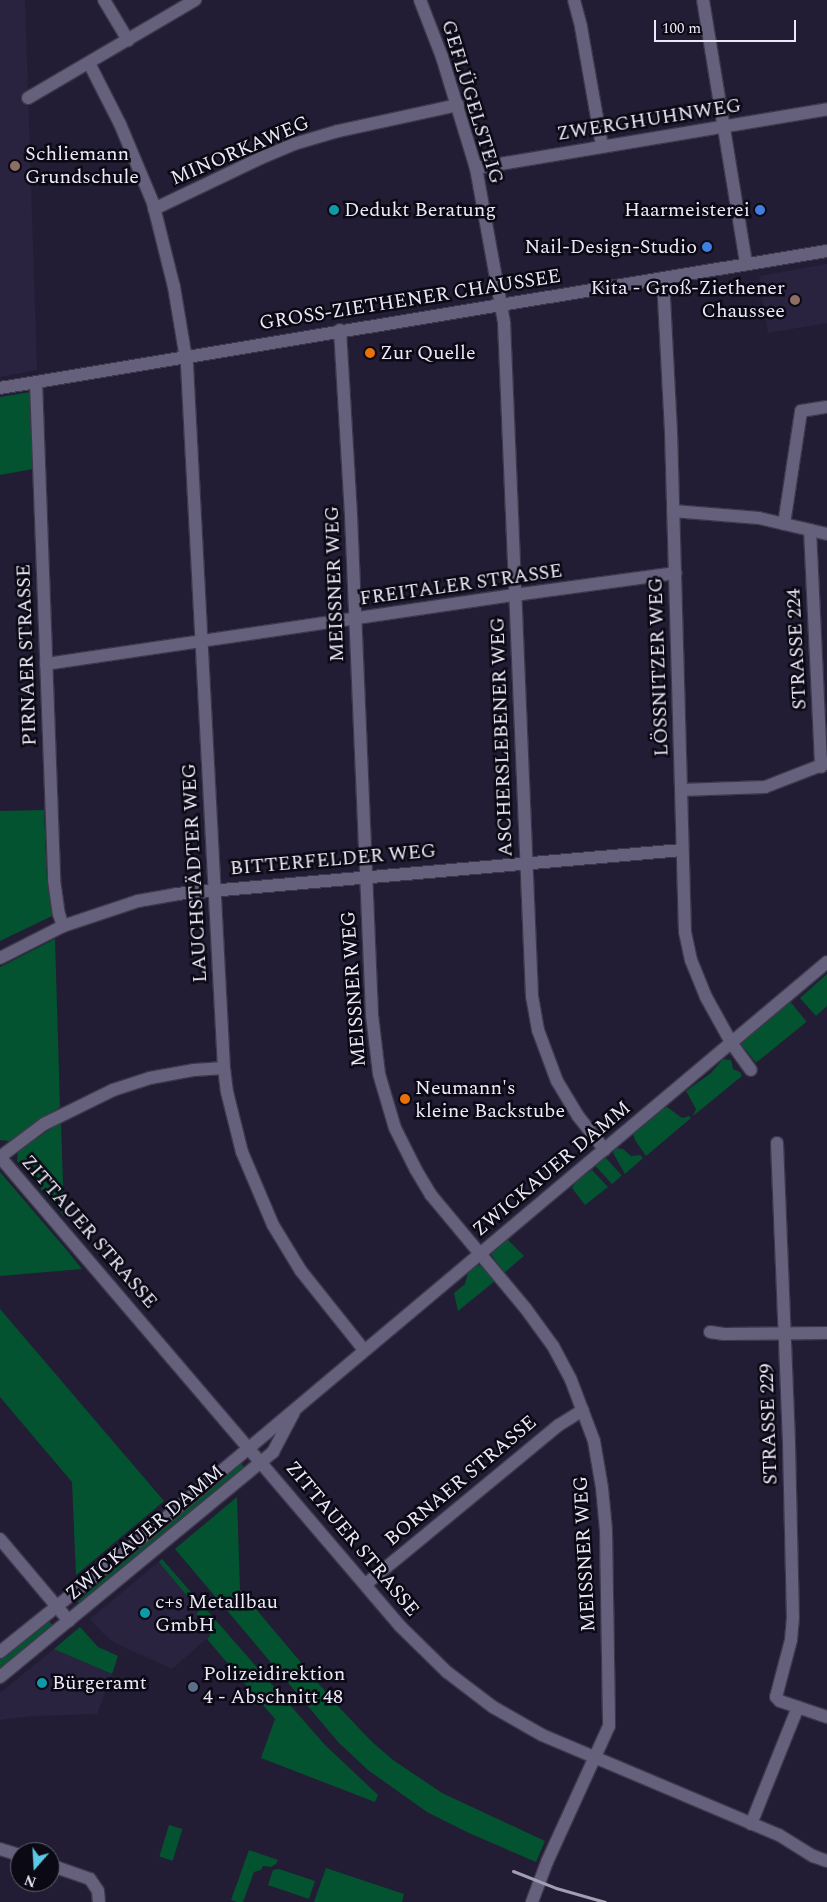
<!DOCTYPE html>
<html>
<head>
<meta charset="utf-8">
<style>
  body { margin:0 }
  #map { position:relative; width:827px; height:1902px; overflow:hidden; background:#221d34; font-family:Spectral,serif }
  div>[style] { position:absolute }
  [style*='--x'] { left:calc(var(--x)*1px); top:calc(var(--y)*1px); width:calc(var(--w)*1px); rotate:calc(var(--a)*1deg) }
  .built>* { inset:0; background:#2a2340 }
  .green>* { inset:0; background:#035331; transform-origin:0 0 }
  .roads { filter:drop-shadow(1px 0 #3d384c) drop-shadow(-1px 0 #3d384c) drop-shadow(0 1px #3d384c) drop-shadow(0 -1px #3d384c) }
  .minor>* { height:12px; margin:-6px; padding:0 6px; transform-origin:6px; border-radius:6px; background:#65607b }
  .rail>* { height:3px; margin:-1.5px; padding:0 1.5px; transform-origin:1.5px; border-radius:1.5px; background:#a39fb2 }
  .dots>* { width:14px; height:14px; translate:-50% -50%; box-sizing:border-box; border:2px solid #0b0913; border-radius:50% }
  span { translate:-50% -50%; white-space:nowrap; text-align:center; line-height:1.15; -webkit-text-stroke:5px #0b0913; paint-order:stroke }
  .street-label { font-size:20px; color:#ebe8f8 }
  .poi-label { font-size:20px; color:#ebe8f8 }
  .left { translate:0 -50%; text-align:left }
  .right { translate:-100% -50%; text-align:right }
  .north { position:absolute; left:10px; top:1842px; width:50px; height:50px; box-sizing:border-box; background:#0b0913; border:1px solid #65626f; border-radius:50%; rotate:199deg; font-size:14px; font-weight:700; line-height:20px; text-align:center; color:#ebe8f8 }
  .north::after { content:''; display:block; margin:auto; width:18px; height:22px; background:#5bc8e6; clip-path:polygon(50% 0,100% 100%,50% 72%,0 100%) }
  .scale { position:absolute; left:654px; top:20px; width:142px; height:22px; box-sizing:border-box; border:2px solid #ebe8f8; border-top:0; padding-left:6px; font-size:15px; line-height:18px; white-space:nowrap; color:#ebe8f8; -webkit-text-stroke:4px #0b0913; paint-order:stroke }
</style>
</head>
<body>
<div id="map">
  <div class="built">
    <i style="clip-path:polygon(0 0,25px 0,37px 370px,0 377px)"></i>
    <i style="clip-path:polygon(827px 264px,827px 323px,768px 333px,759px 276px)"></i>
    <i style="clip-path:polygon(162px 1559px,220px 1627px,172px 1669px,115px 1643px,104px 1634px,90px 1619px)"></i>
    <i style="clip-path:polygon(54px 1649px,112px 1674px,97px 1714px,32px 1716px,0 1720px,0 1693px)"></i>
  </div>
  <div class="green">
    <i style="clip-path:polygon(31px 392px,33px 469px,0 475px,0 397px)"></i>
    <i style="clip-path:polygon(44px 810px,47px 880px,54px 915px,0 941px,0 811px)"></i>
    <i style="clip-path:polygon(55px 939px,60px 1107px,10px 1141px,0 1140px,0 967px)"></i>
    <i style="clip-path:polygon(827px 974px,827px 1006px,816px 1016px,800px 998px)"></i>
    <i style="left:789px;top:1000px;width:28px;height:65px;rotate:51deg"></i>
    <i style="clip-path:polygon(723px 1059px,731px 1060px,733px 1069px,740px 1072px,742px 1076px,693px 1116px,696px 1109px,686px 1091px,711px 1073px)"></i>
    <i style="clip-path:polygon(667px 1107px,682px 1118px,689px 1116px,691px 1118px,646px 1156px,635px 1140px,633px 1134px,660px 1111px)"></i>
    <i style="clip-path:polygon(61px 1122px,64px 1216px,17px 1161px,18px 1151px)"></i>
    <i style="clip-path:polygon(615px 1148px,623px 1149px,631px 1156px,640px 1155px,643px 1158px,625px 1174px,613px 1153px)"></i>
    <i style="left:605px;top:1157px;width:25px;height:13px;rotate:48deg"></i>
    <i style="clip-path:polygon(592px 1170px,608px 1187px,585px 1205px,572px 1188px,577px 1180px)"></i>
    <i style="clip-path:polygon(0 1172px,65px 1248px,82px 1269px,0 1276px)"></i>
    <i style="clip-path:polygon(507px 1239px,524px 1256px,504px 1273px,491px 1254px)"></i>
    <i style="clip-path:polygon(476px 1264px,483px 1267px,495px 1281px,458px 1311px,454px 1293px,465px 1284px,469px 1268px)"></i>
    <i style="clip-path:polygon(0 1309px,164px 1501px,76px 1575px,72px 1482px,0 1397px)"></i>
    <i style="left:239px;top:1461px;width:11px;height:214px;rotate:49deg"></i>
    <i style="clip-path:polygon(237px 1497px,240px 1590px,335px 1703px,371px 1741px,393px 1760px,442px 1793px,545px 1841px,536px 1862px,469px 1833px,427px 1812px,368px 1770px,339px 1743px,175px 1549px)"></i>
    <i style="clip-path:polygon(162px 1559px,325px 1745px,378px 1795px,375px 1802px,261px 1758px,275px 1719px,207px 1639px,210px 1636px,210px 1630px,197px 1615px,198px 1609px,159px 1562px)"></i>
    <i style="clip-path:polygon(48px 1620px,54px 1627px,0 1672px,0 1659px)"></i>
    <i style="clip-path:polygon(80px 1627px,98px 1647px,118px 1656px,112px 1674px,54px 1649px)"></i>
    <i style="left:169px;top:1825px;width:14px;height:33px;rotate:17deg"></i>
    <i style="clip-path:polygon(249px 1850px,278px 1860px,276px 1864px,271px 1867px,263px 1866px,261px 1870px,254px 1872px,243px 1902px,237px 1902px,231px 1900px)"></i>
    <i style="clip-path:polygon(326px 1868px,404px 1894px,402px 1902px,314px 1902px)"></i>
    <i style="clip-path:polygon(279px 1869px,315px 1881px,309px 1899px,268px 1885px,273px 1870px)"></i>
  </div>
  <div class="roads">
    <div class="minor">
      <i style="--x:104;--y:0;--w:47;--a:59"></i>
      <i style="--x:420;--y:0;--w:61;--a:68.9"></i>
      <i style="--x:442;--y:57;--w:116;--a:73"></i>
      <i style="--x:476;--y:168;--w:157;--a:79.7"></i>
      <i style="--x:504;--y:322;--w:675;--a:87.62"></i>
      <i style="--x:532;--y:996;--w:35;--a:80"></i>
      <i style="--x:538;--y:1030;--w:54;--a:69.6"></i>
      <i style="--x:557;--y:1081;--w:41;--a:59"></i>
      <i style="--x:578;--y:1116;--w:43;--a:51.5"></i>
      <i style="--x:574;--y:0;--w:28;--a:75"></i>
      <i style="--x:581;--y:27;--w:121;--a:80"></i>
      <i style="--x:703;--y:0;--w:267;--a:80.7"></i>
      <i style="--x:89;--y:63;--w:68;--a:63.1"></i>
      <i style="--x:120;--y:124;--w:86;--a:67.3"></i>
      <i style="--x:153;--y:203;--w:87;--a:76"></i>
      <i style="--x:174;--y:287;--w:79;--a:80.5"></i>
      <i style="--x:187;--y:365;--w:704;--a:86.99"></i>
      <i style="--x:224;--y:1068;--w:24;--a:83"></i>
      <i style="--x:227;--y:1092;--w:62;--a:76"></i>
      <i style="--x:242;--y:1152;--w:79;--a:67"></i>
      <i style="--x:273;--y:1225;--w:54;--a:58.7"></i>
      <i style="--x:301;--y:1271;--w:101;--a:51.4"></i>
      <i style="--x:28;--y:98;--w:194;--a:-30.4"></i>
      <i style="--x:476;--y:168;--w:356;--a:-9.5"></i>
      <i style="--x:154;--y:209;--w:119;--a:-25.5"></i>
      <i style="--x:261;--y:158;--w:36;--a:-23"></i>
      <i style="--x:294;--y:144;--w:46;--a:-16.5"></i>
      <i style="--x:338;--y:131;--w:123;--a:-12.2"></i>
      <i style="--x:663;--y:279;--w:152;--a:87"></i>
      <i style="--x:671;--y:431;--w:501;--a:88.4"></i>
      <i style="--x:685;--y:932;--w:29;--a:78"></i>
      <i style="--x:691;--y:960;--w:40;--a:68"></i>
      <i style="--x:706;--y:997;--w:54;--a:61"></i>
      <i style="--x:732;--y:1044;--w:32;--a:54"></i>
      <i style="--x:340;--y:330;--w:185;--a:86.6"></i>
      <i style="--x:351;--y:515;--w:500;--a:87.59"></i>
      <i style="--x:372;--y:1015;--w:59;--a:83.2"></i>
      <i style="--x:379;--y:1074;--w:56;--a:73.5"></i>
      <i style="--x:395;--y:1128;--w:47;--a:63.4"></i>
      <i style="--x:416;--y:1170;--w:29;--a:59"></i>
      <i style="--x:431;--y:1195;--w:148;--a:50.2"></i>
      <i style="--x:526;--y:1309;--w:46;--a:53.9"></i>
      <i style="--x:553;--y:1346;--w:38;--a:62"></i>
      <i style="--x:571;--y:1380;--w:65;--a:69.3"></i>
      <i style="--x:594;--y:1441;--w:48;--a:80.3"></i>
      <i style="--x:602;--y:1488;--w:42;--a:84.6"></i>
      <i style="--x:606;--y:1530;--w:196;--a:89.1"></i>
      <i style="--x:609;--y:1726;--w:149;--a:114.5"></i>
      <i style="--x:547;--y:1862;--w:43;--a:110.6"></i>
      <i style="--x:36;--y:382;--w:498;--a:87.9"></i>
      <i style="--x:54;--y:880;--w:34;--a:82"></i>
      <i style="--x:59;--y:914;--w:13;--a:72"></i>
      <i style="--x:0;--y:388;--w:838;--a:-9.41"></i>
      <i style="--x:673;--y:511;--w:86;--a:4.7"></i>
      <i style="--x:759;--y:518;--w:70;--a:13.2"></i>
      <i style="--x:784;--y:524;--w:114;--a:-81.4"></i>
      <i style="--x:801;--y:411;--w:26;--a:-9"></i>
      <i style="--x:810;--y:530;--w:237;--a:87.3"></i>
      <i style="--x:46;--y:664;--w:474;--a:-8.4"></i>
      <i style="--x:515;--y:595;--w:162;--a:-7.8"></i>
      <i style="--x:681;--y:790;--w:84;--a:-2"></i>
      <i style="--x:765;--y:787;--w:66;--a:-21.2"></i>
      <i style="--x:0;--y:958;--w:71;--a:-26.9"></i>
      <i style="--x:63;--y:926;--w:79;--a:-18.4"></i>
      <i style="--x:138;--y:901;--w:39;--a:-10"></i>
      <i style="--x:176;--y:894;--w:508;--a:-4.97"></i>
      <i style="--x:777;--y:1143;--w:301;--a:87.7"></i>
      <i style="--x:789;--y:1444;--w:173;--a:88.7"></i>
      <i style="--x:793;--y:1617;--w:23;--a:95"></i>
      <i style="--x:791;--y:1640;--w:59;--a:104.7"></i>
      <i style="--x:776;--y:1697;--w:6;--a:45"></i>
      <i style="--x:780;--y:1701;--w:50;--a:18.8"></i>
      <i style="--x:0;--y:1157;--w:616;--a:49.54"></i>
      <i style="--x:400;--y:1626;--w:66;--a:44.4"></i>
      <i style="--x:447;--y:1672;--w:58;--a:37.3"></i>
      <i style="--x:493;--y:1707;--w:56;--a:29.7"></i>
      <i style="--x:542;--y:1735;--w:257;--a:22.9"></i>
      <i style="--x:779;--y:1835;--w:40;--a:32"></i>
      <i style="--x:813;--y:1856;--w:15;--a:20"></i>
      <i style="--x:0;--y:1157;--w:55;--a:-36.9"></i>
      <i style="--x:44;--y:1124;--w:77;--a:-26.2"></i>
      <i style="--x:113;--y:1090;--w:39;--a:-18"></i>
      <i style="--x:150;--y:1078;--w:45;--a:-10.3"></i>
      <i style="--x:194;--y:1070;--w:30;--a:-4"></i>
      <i style="--x:710;--y:1332;--w:14;--a:8"></i>
      <i style="--x:724;--y:1334;--w:103;--a:-0.6"></i>
      <i style="--x:0;--y:1539;--w:107;--a:49.9"></i>
      <i style="--x:366;--y:1584;--w:250;--a:-39.5"></i>
      <i style="--x:559;--y:1425;--w:28;--a:-32"></i>
      <i style="--x:0;--y:1652;--w:191;--a:-38.8"></i>
      <i style="--x:149;--y:1532;--w:886;--a:-40.05"></i>
      <i style="--x:0;--y:1677;--w:354;--a:-39.5"></i>
      <i style="--x:273;--y:1452;--w:45;--a:-62.3"></i>
      <i style="--x:751;--y:1824;--w:126;--a:-68.1"></i>
      <i style="--x:0;--y:1849;--w:21;--a:17"></i>
      <i style="--x:50;--y:1865;--w:42;--a:19.3"></i>
      <i style="--x:90;--y:1879;--w:14;--a:56"></i>
      <i style="--x:98;--y:1891;--w:11;--a:85"></i>
    </div>
  </div>
  <div class="rail">
    <i style="--x:513;--y:1871;--w:46;--a:21.6"></i>
    <i style="--x:556;--y:1888;--w:51;--a:15.9"></i>
  </div>
  <div class="dots">
    <i style="left:15px;top:166px;background:#8d6e63"></i>
    <i style="left:334px;top:210px;background:#0f9aa8"></i>
    <i style="left:760px;top:210px;background:#3f7fe0"></i>
    <i style="left:707px;top:247px;background:#3f7fe0"></i>
    <i style="left:795px;top:300px;background:#8d6e63"></i>
    <i style="left:370px;top:353px;background:#e8710a"></i>
    <i style="left:405px;top:1099px;background:#e8710a"></i>
    <i style="left:145px;top:1613px;background:#0f9aa8"></i>
    <i style="left:42px;top:1683px;background:#0f9aa8"></i>
    <i style="left:193px;top:1687px;background:#5c6f8a"></i>
  </div>
  <div class="street-label">
    <span style="left:472px;top:102px;rotate:73deg">GEFLÜGELSTEIG</span>
    <span style="left:649px;top:120px;rotate:-9deg">ZWERGHUHNWEG</span>
    <span style="left:240px;top:151px;rotate:-23deg">MINORKAWEG</span>
    <span style="left:410px;top:300px;rotate:-9deg">GROSS-ZIETHENER CHAUSSEE</span>
    <span style="left:335px;top:584px;rotate:-92deg">MEISSNER WEG</span>
    <span style="left:461px;top:585px;rotate:-8deg">FREITALER STRASSE</span>
    <span style="left:797px;top:649px;rotate:-93deg">STRASSE 224</span>
    <span style="left:27px;top:655px;rotate:-92deg">PIRNAER STRASSE</span>
    <span style="left:659px;top:667px;rotate:-92deg">LÖSSNITZER WEG</span>
    <span style="left:502px;top:737px;rotate:-92deg">ASCHERSLEBENER WEG</span>
    <span style="left:333px;top:860px;rotate:-5deg">BITTERFELDER WEG</span>
    <span style="left:195px;top:873px;rotate:-93deg">LAUCHSTÄDTER WEG</span>
    <span style="left:354px;top:989px;rotate:-94deg">MEISSNER WEG</span>
    <span style="left:552px;top:1169px;rotate:-40deg">ZWICKAUER DAMM</span>
    <span style="left:89px;top:1232px;rotate:49deg">ZITTAUER STRASSE</span>
    <span style="left:769px;top:1424px;rotate:-92deg">STRASSE 229</span>
    <span style="left:461px;top:1481px;rotate:-40deg">BORNAER STRASSE</span>
    <span style="left:145px;top:1533px;rotate:-40deg">ZWICKAUER DAMM</span>
    <span style="left:352px;top:1539px;rotate:50deg">ZITTAUER STRASSE</span>
    <span style="left:585px;top:1554px;rotate:-93deg">MEISSNER WEG</span>
  </div>
  <div class="poi-label">
    <span class="left" style="left:25px;top:166px">Schliemann<br>Grundschule</span>
    <span class="left" style="left:344px;top:210px">Dedukt Beratung</span>
    <span class="right" style="left:750px;top:210px">Haarmeisterei</span>
    <span class="right" style="left:697px;top:247px">Nail-Design-Studio</span>
    <span class="right" style="left:785px;top:300px">Kita - Groß-Ziethener<br>Chaussee</span>
    <span class="left" style="left:380px;top:353px">Zur Quelle</span>
    <span class="left" style="left:415px;top:1100px">Neumann's<br>kleine Backstube</span>
    <span class="left" style="left:155px;top:1614px">c+s Metallbau<br>GmbH</span>
    <span class="left" style="left:203px;top:1686px">Polizeidirektion<br>4 - Abschnitt 48</span>
    <span class="left" style="left:52px;top:1683px">Bürgeramt</span>
  </div>
  <div class="north">N</div>
  <div class="scale">100 m</div>
</div>
</body>
</html>
